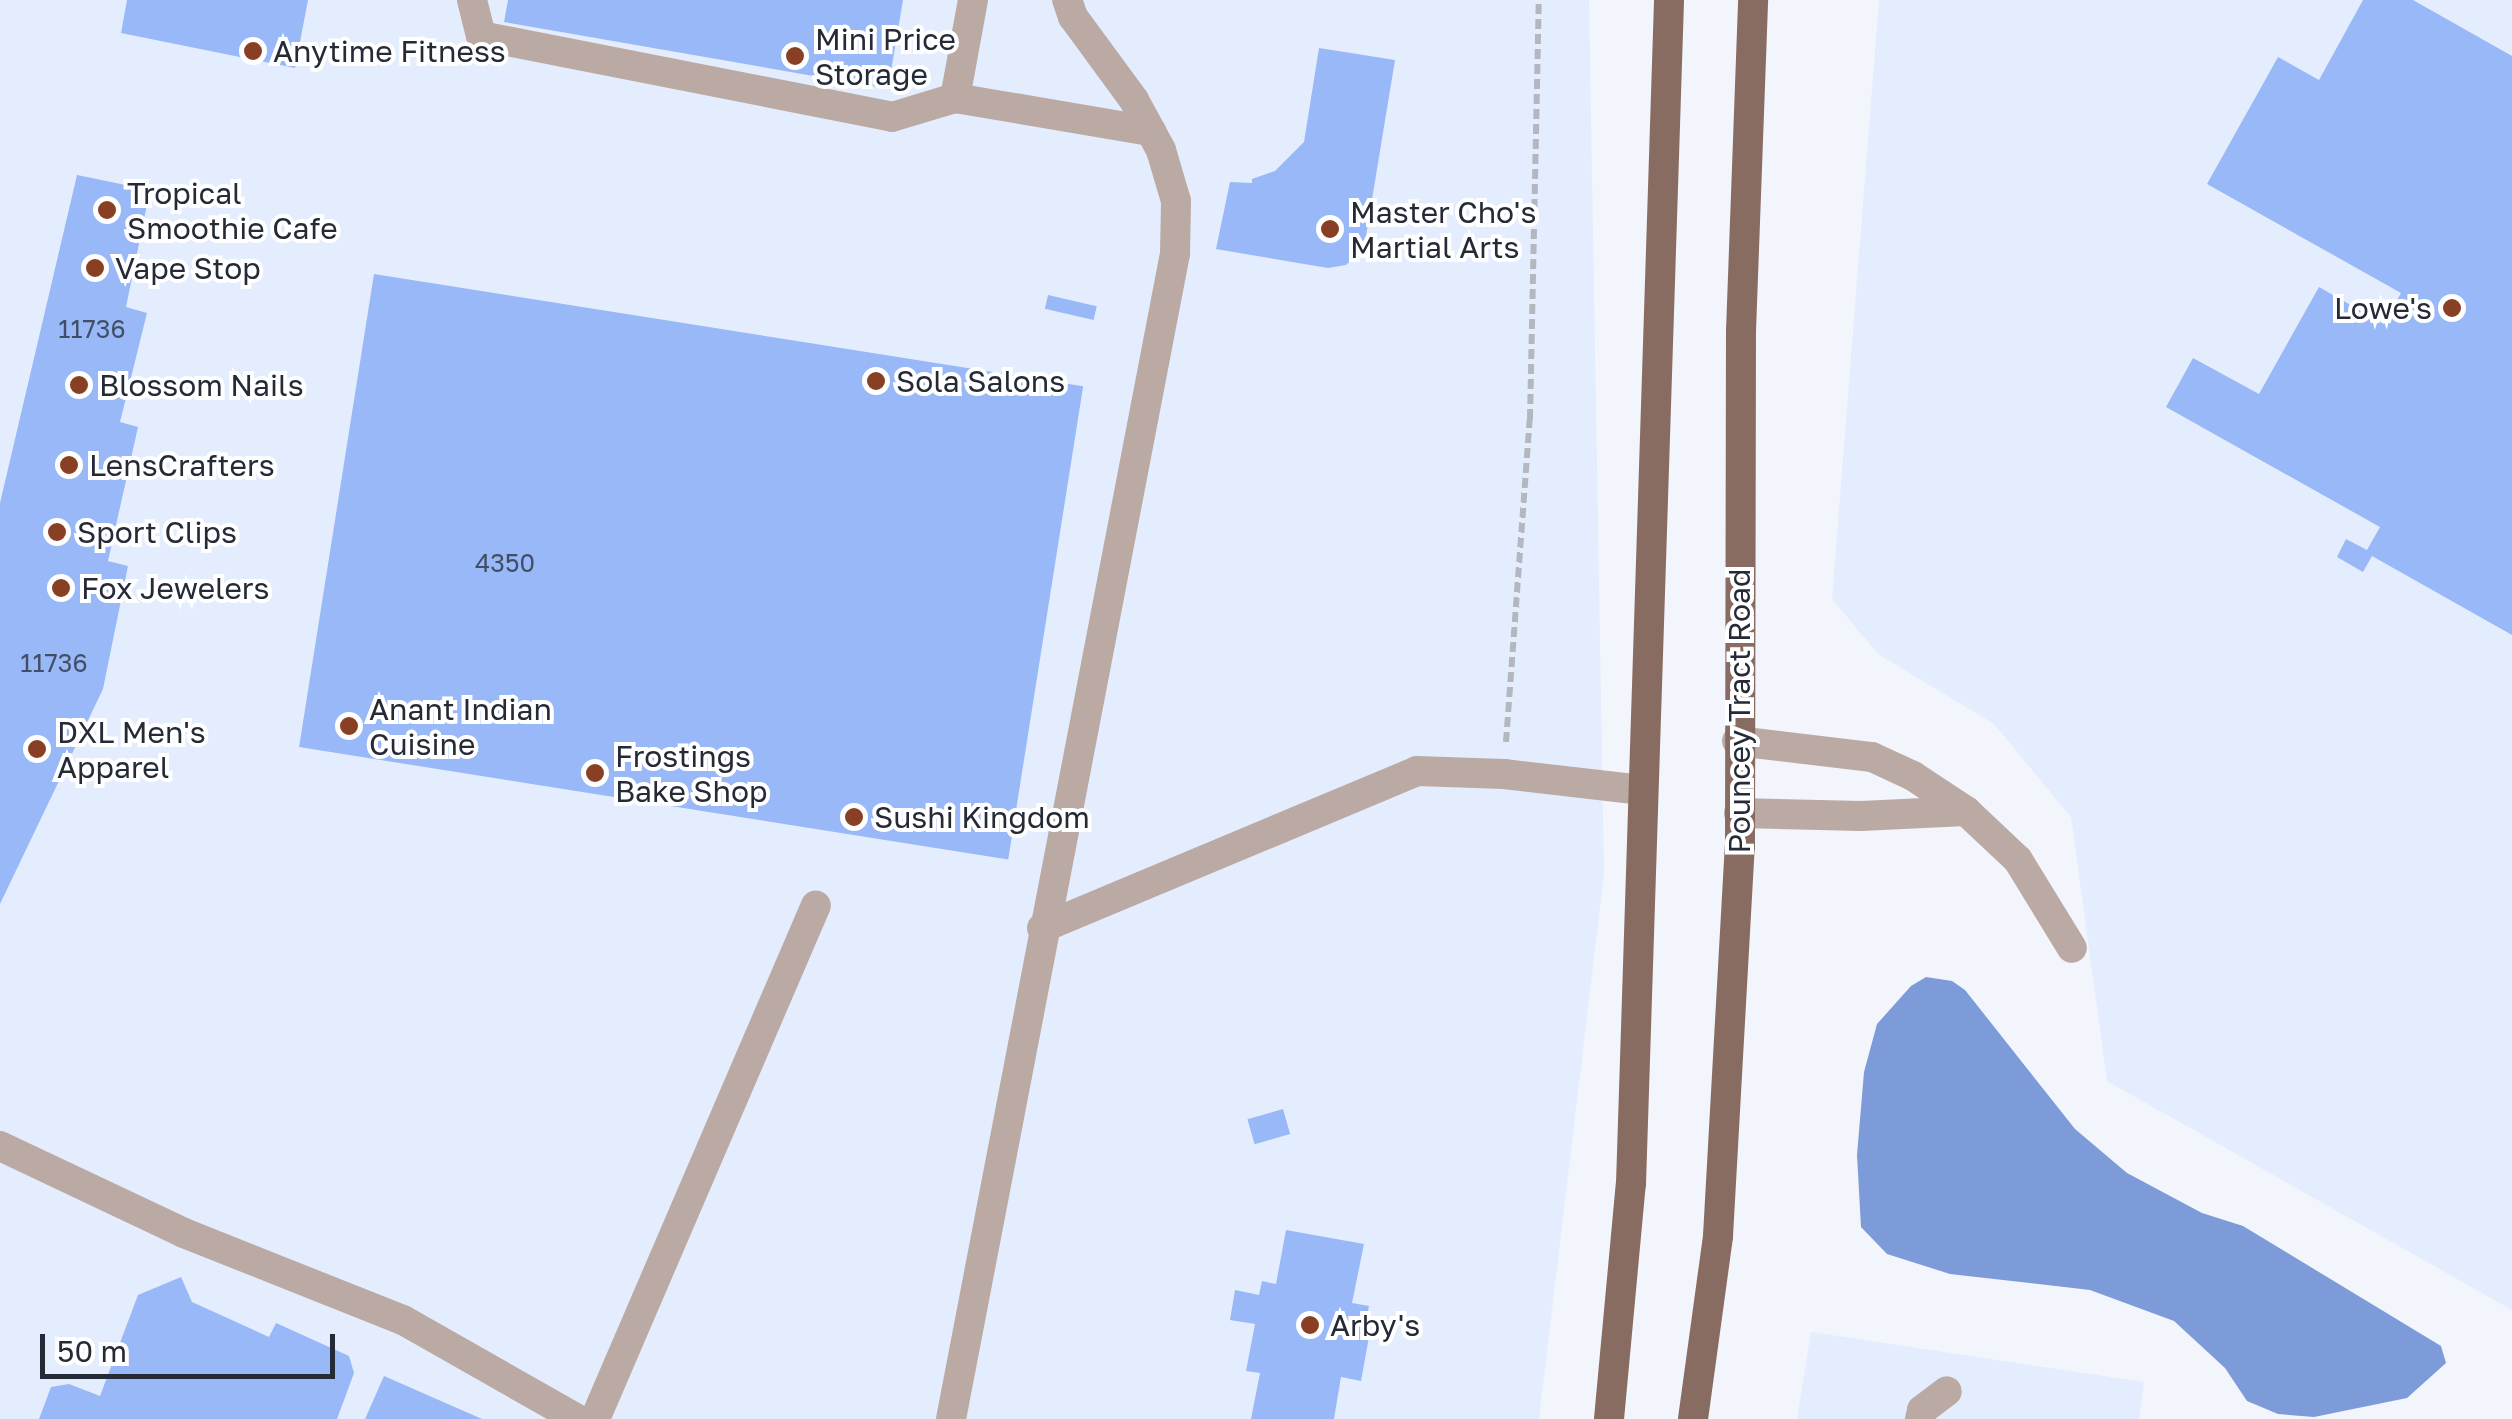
<!DOCTYPE html>
<html>
<head>
<meta charset="utf-8">
<style>
  body { margin:0 }
  #map { position:relative; width:2512px; height:1419px; overflow:hidden; background:#f2f5fc; font-family:"Golos Text",sans-serif }
  div>[style] { position:absolute }
  [style*='--x'] { left:calc(var(--x)*1px); top:calc(var(--y)*1px); width:calc(var(--w)*1px); rotate:calc(var(--a)*1deg) }
  .built>* { inset:0; background:#e4edfd }
  .water>* { inset:0; background:#7c9bd8 }
  .building>* { inset:0; background:#99b8f7; transform-origin:0 0 }
  .path>* { height:6px; margin-top:-3px; transform-origin:0; background:repeating-linear-gradient(90deg,#b4b7c0 0 10px,transparent 0 15px) }
  .minor>* { height:30px; margin:-15px; padding:0 15px; transform-origin:15px; border-radius:15px; background:#bbaaa4 }
  .major>* { height:30px; margin:-15px; padding:0 15px; transform-origin:15px; border-radius:15px; background:#896c61 }
  .dots>* { width:28px; height:28px; translate:-50% -50%; box-sizing:border-box; border:5px solid #fff; border-radius:50% }
  span { translate:-50% -50%; white-space:nowrap; text-align:center; line-height:1.15; -webkit-text-stroke:8px #fff; paint-order:stroke }
  .number-label { font-size:25px; color:#414e66 }
  .number-label span { -webkit-text-stroke-width:0 }
  .poi-label { font-size:30px; color:#242a36 }
  .left { translate:0 -50%; text-align:left }
  .right { translate:-100% -50%; text-align:right }
  .street-label { font-size:30px; color:#242a36 }
  .scale { position:absolute; left:40px; top:1334px; width:295px; height:45px; box-sizing:border-box; border:5px solid #242a36; border-top:0; padding-left:12px; font-size:30px; line-height:35px; white-space:nowrap; color:#242a36; -webkit-text-stroke:8px #fff; paint-order:stroke }
</style>
</head>
<body>
<div id="map">
  <div class="built">
    <i style="clip-path:polygon(0 0,1589px 0,1604px 874px,1539px 1419px,0 1419px)"></i>
    <i style="clip-path:polygon(1879px 0,2512px 0,2512px 1310px,2107px 1081px,2071px 817px,1994px 724px,1878px 654px,1832px 599px)"></i>
    <i style="clip-path:polygon(1811px 1332px,2144px 1382px,2139px 1419px,1797px 1419px)"></i>
  </div>
  <div class="water">
    <i style="clip-path:polygon(1926px 977px,1952px 981px,1965px 990px,2075px 1129px,2127px 1173px,2202px 1213px,2243px 1226px,2441px 1346px,2446px 1363px,2407px 1398px,2314px 1417px,2278px 1414px,2247px 1401px,2225px 1368px,2174px 1321px,2090px 1290px,1950px 1274px,1887px 1254px,1861px 1227px,1857px 1155px,1864px 1072px,1877px 1024px,1911px 986px)"></i>
  </div>
  <div class="building">
    <i style="clip-path:polygon(127px 0,308px 0,295px 68px,121px 33px)"></i>
    <i style="clip-path:polygon(508px 0,903px 0,888px 89px,504px 22px)"></i>
    <i style="clip-path:polygon(2363px 0,2413px 0,2512px 56px,2512px 635px,2372px 556px,2363px 572px,2337px 557px,2346px 539px,2367px 550px,2380px 527px,2166px 407px,2193px 358px,2259px 394px,2319px 287px,2384px 324px,2401px 293px,2207px 184px,2278px 57px,2319px 80px)"></i>
    <i style="clip-path:polygon(1319px 48px,1395px 60px,1364px 248px,1346px 265px,1328px 268px,1216px 249px,1230px 182px,1252px 183px,1252px 179px,1275px 171px,1304px 142px)"></i>
    <i style="clip-path:polygon(77px 175px,150px 190px,126px 307px,147px 313px,120px 422px,138px 427px,108px 561px,128px 566px,103px 689px,0 904px,0 503px)"></i>
    <i style="left:374px;top:274px;width:718px;height:479px;rotate:9deg"></i>
    <i style="left:1048px;top:295px;width:50px;height:14px;rotate:13deg"></i>
    <i style="left:1283px;top:1109px;width:26px;height:37px;rotate:74deg"></i>
    <i style="clip-path:polygon(1286px 1230px,1364px 1244px,1352px 1303px,1369px 1306px,1365px 1325px,1371px 1326px,1361px 1381px,1341px 1377px,1334px 1419px,1251px 1419px,1260px 1373px,1246px 1371px,1255px 1324px,1230px 1320px,1235px 1290px,1259px 1295px,1262px 1281px,1276px 1284px)"></i>
    <i style="clip-path:polygon(181px 1277px,192px 1302px,269px 1337px,276px 1323px,349px 1356px,354px 1373px,337px 1419px,39px 1419px,51px 1387px,69px 1384px,100px 1396px,138px 1295px)"></i>
    <i style="clip-path:polygon(384px 1376px,482px 1419px,365px 1419px)"></i>
  </div>
  <div class="path">
    <i style="--x:1506;--y:742;--w:324;--a:-85.8"></i>
    <i style="--x:1530;--y:419;--w:419;--a:-88.8"></i>
  </div>
  <div class="minor">
    <i style="--x:472;--y:0;--w:37;--a:76"></i>
    <i style="--x:481;--y:36;--w:419;--a:11.1"></i>
    <i style="--x:892;--y:117;--w:66;--a:-16.8"></i>
    <i style="--x:973;--y:0;--w:100;--a:100.4"></i>
    <i style="--x:955;--y:98;--w:199;--a:9.6"></i>
    <i style="--x:1737;--y:741;--w:136;--a:6.8"></i>
    <i style="--x:1872;--y:757;--w:45;--a:24.9"></i>
    <i style="--x:1913;--y:776;--w:64;--a:33.4"></i>
    <i style="--x:1966;--y:811;--w:71;--a:43.3"></i>
    <i style="--x:2018;--y:860;--w:103;--a:58.5"></i>
    <i style="--x:1739;--y:813;--w:122;--a:1.4"></i>
    <i style="--x:1861;--y:816;--w:105;--a:-2.7"></i>
    <i style="--x:1042;--y:928;--w:407;--a:-22.7"></i>
    <i style="--x:1417;--y:771;--w:87;--a:2"></i>
    <i style="--x:1504;--y:774;--w:139;--a:6.6"></i>
    <i style="--x:0;--y:1146;--w:204;--a:25.3"></i>
    <i style="--x:184;--y:1233;--w:236;--a:21.7"></i>
    <i style="--x:403;--y:1320;--w:200;--a:29.6"></i>
    <i style="--x:595;--y:1419;--w:559;--a:-66.73"></i>
    <i style="--x:951;--y:1419;--w:1186;--a:-79.12"></i>
    <i style="--x:1175;--y:254;--w:53;--a:-88.9"></i>
    <i style="--x:1176;--y:201;--w:53;--a:-106.4"></i>
    <i style="--x:1161;--y:150;--w:57;--a:-118.4"></i>
    <i style="--x:1134;--y:100;--w:103;--a:-126.3"></i>
    <i style="--x:1073;--y:17;--w:18;--a:-109"></i>
    <i style="--x:1920;--y:1419;--w:9;--a:-77"></i>
    <i style="--x:1922;--y:1410;--w:31;--a:-37"></i>
  </div>
  <div class="major">
    <i style="--x:1609;--y:1419;--w:236;--a:-84.7"></i>
    <i style="--x:1631;--y:1184;--w:1185;--a:-88.16"></i>
    <i style="--x:1693;--y:1419;--w:185;--a:-82.2"></i>
    <i style="--x:1718;--y:1236;--w:391;--a:-86.8"></i>
    <i style="--x:1740;--y:846;--w:515;--a:-89.89"></i>
    <i style="--x:1741;--y:331;--w:331;--a:-87.9"></i>
  </div>
  <div class="dots">
    <i style="left:253px;top:51px;background:#883f23"></i>
    <i style="left:795px;top:56px;background:#883f23"></i>
    <i style="left:107px;top:210px;background:#883f23"></i>
    <i style="left:1330px;top:229px;background:#883f23"></i>
    <i style="left:95px;top:268px;background:#883f23"></i>
    <i style="left:2452px;top:308px;background:#883f23"></i>
    <i style="left:876px;top:381px;background:#883f23"></i>
    <i style="left:79px;top:385px;background:#883f23"></i>
    <i style="left:69px;top:465px;background:#883f23"></i>
    <i style="left:57px;top:532px;background:#883f23"></i>
    <i style="left:61px;top:588px;background:#883f23"></i>
    <i style="left:349px;top:726px;background:#883f23"></i>
    <i style="left:37px;top:749px;background:#883f23"></i>
    <i style="left:595px;top:773px;background:#883f23"></i>
    <i style="left:854px;top:817px;background:#883f23"></i>
    <i style="left:1310px;top:1325px;background:#883f23"></i>
  </div>
  <div class="number-label">
    <span style="left:92px;top:329px">11736</span>
    <span style="left:505px;top:563px">4350</span>
    <span style="left:54px;top:663px">11736</span>
  </div>
  <div class="poi-label">
    <span class="left" style="left:815px;top:56px">Mini Price<br>Storage</span>
    <span class="left" style="left:273px;top:51px">Anytime Fitness</span>
    <span class="left" style="left:127px;top:210px">Tropical<br>Smoothie Cafe</span>
    <span class="left" style="left:1350px;top:229px">Master Cho's<br>Martial Arts</span>
    <span class="left" style="left:115px;top:268px">Vape Stop</span>
    <span class="right" style="left:2432px;top:308px">Lowe's</span>
    <span class="left" style="left:896px;top:381px">Sola Salons</span>
    <span class="left" style="left:99px;top:385px">Blossom Nails</span>
    <span class="left" style="left:89px;top:465px">LensCrafters</span>
    <span class="left" style="left:77px;top:532px">Sport Clips</span>
    <span class="left" style="left:81px;top:588px">Fox Jewelers</span>
    <span class="left" style="left:369px;top:726px">Anant Indian<br>Cuisine</span>
    <span class="left" style="left:57px;top:749px">DXL Men's<br>Apparel</span>
    <span class="left" style="left:615px;top:773px">Frostings<br>Bake Shop</span>
    <span class="left" style="left:874px;top:817px">Sushi Kingdom</span>
    <span class="left" style="left:1330px;top:1325px">Arby's</span>
  </div>
  <div class="street-label">
    <span style="left:1739px;top:711px;rotate:-90deg">Pouncey Tract Road</span>
  </div>
  <div class="scale">50 m</div>
</div>
</body>
</html>
